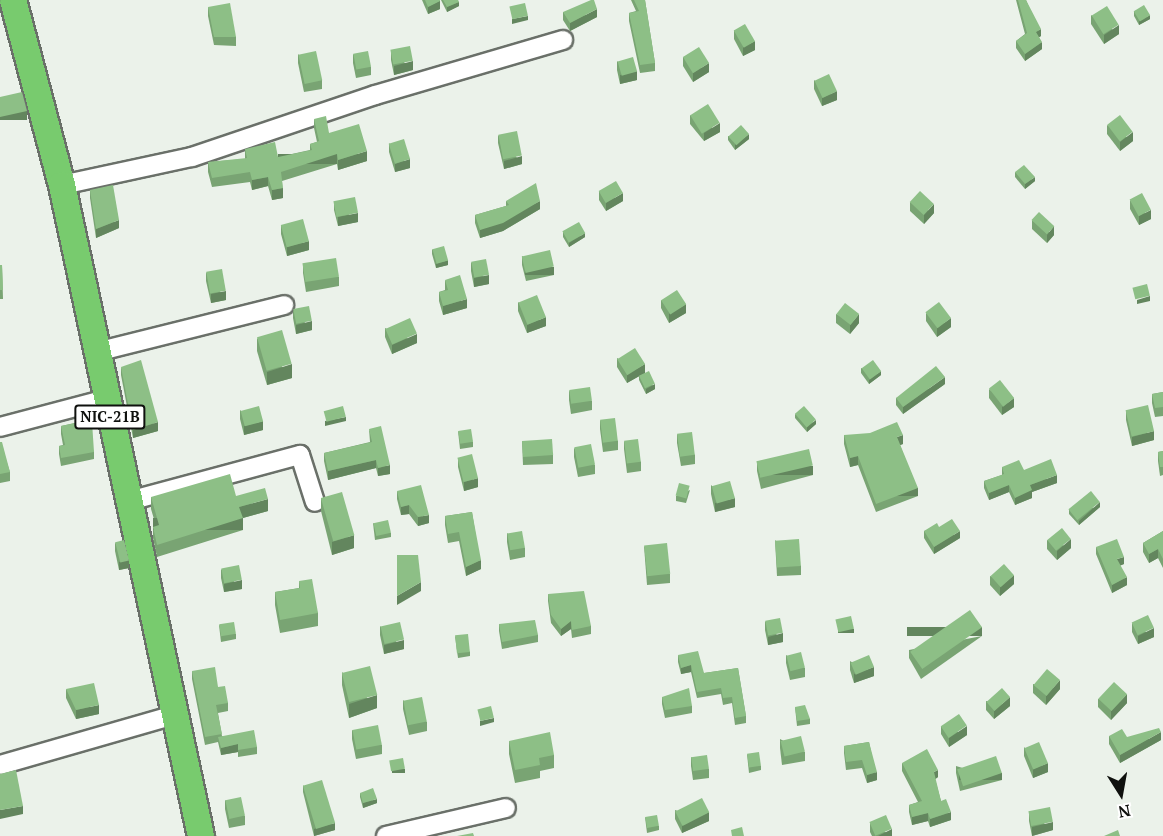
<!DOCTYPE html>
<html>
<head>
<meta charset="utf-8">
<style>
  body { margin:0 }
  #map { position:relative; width:1163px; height:836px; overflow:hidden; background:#ebf2ea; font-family:"PT Serif",serif }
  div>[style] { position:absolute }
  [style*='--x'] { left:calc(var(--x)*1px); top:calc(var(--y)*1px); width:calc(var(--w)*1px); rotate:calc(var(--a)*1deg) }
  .roads { filter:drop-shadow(2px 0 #6a7069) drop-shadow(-2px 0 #6a7069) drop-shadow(0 2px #6a7069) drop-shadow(0 -2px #6a7069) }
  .minor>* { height:18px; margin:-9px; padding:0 9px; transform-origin:9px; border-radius:9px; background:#fff }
  .highway>* { height:26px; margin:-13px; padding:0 13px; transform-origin:13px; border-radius:13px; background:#78cb6e }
  .wall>* { inset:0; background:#79a473 }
  .shaded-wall>* { inset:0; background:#63865e; transform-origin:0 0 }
  .building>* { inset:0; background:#8dbf86; transform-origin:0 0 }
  span { translate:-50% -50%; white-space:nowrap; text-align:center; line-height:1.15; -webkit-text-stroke:5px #fff; paint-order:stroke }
  .shield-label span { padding:2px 4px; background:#fff; border:2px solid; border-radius:4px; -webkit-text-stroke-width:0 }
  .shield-label { font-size:15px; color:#0f110e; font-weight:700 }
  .north { position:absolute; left:1091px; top:764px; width:60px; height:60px; -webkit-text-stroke:4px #fff; paint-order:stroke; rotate:169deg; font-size:16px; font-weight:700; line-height:24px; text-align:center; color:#0f110e }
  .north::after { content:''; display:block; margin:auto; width:21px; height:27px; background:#0f110e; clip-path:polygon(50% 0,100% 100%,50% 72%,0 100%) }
</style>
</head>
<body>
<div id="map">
  <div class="roads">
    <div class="minor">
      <i style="--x:62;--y:185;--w:133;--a:-12.2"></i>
      <i style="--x:192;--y:157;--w:193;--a:-18.7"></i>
      <i style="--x:375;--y:95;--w:196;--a:-16.3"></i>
      <i style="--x:96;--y:352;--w:194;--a:-14"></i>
      <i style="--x:0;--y:427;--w:110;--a:-14.8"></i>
      <i style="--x:129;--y:501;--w:177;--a:-15.1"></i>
      <i style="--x:300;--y:455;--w:49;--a:72.3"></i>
      <i style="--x:0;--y:765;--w:181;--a:-16"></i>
      <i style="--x:386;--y:836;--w:123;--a:-13.1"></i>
    </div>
    <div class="highway">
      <i style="--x:13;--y:0;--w:191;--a:75.2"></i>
      <i style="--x:62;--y:185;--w:666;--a:77.95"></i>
    </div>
  </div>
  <div class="wall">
    <i style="clip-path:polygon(422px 0,440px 0,440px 9px,428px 14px)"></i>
    <i style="clip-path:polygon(441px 0,458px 0,459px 6px,447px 12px)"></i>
    <i style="clip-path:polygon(631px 0,645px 0,655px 63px,655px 71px,640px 73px,629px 21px,629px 13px,636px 11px)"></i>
    <i style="clip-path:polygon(1016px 0,1026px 0,1041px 36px,1039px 37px,1042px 49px,1025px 61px,1016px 48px,1016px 41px,1025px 34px)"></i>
    <i style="clip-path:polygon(208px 7px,236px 37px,236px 46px,214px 45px,208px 16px)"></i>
    <i style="clip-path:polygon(1134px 11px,1150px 19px,1139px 25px,1134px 16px)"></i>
    <i style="clip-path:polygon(563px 12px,597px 17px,570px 31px,563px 20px)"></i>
    <i style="clip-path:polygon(1091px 15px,1119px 34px,1104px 44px,1091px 24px)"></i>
    <i style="clip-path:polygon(734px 30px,755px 50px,743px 56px,734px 39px)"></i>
    <i style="clip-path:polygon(391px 51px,413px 70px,394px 75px,391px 60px)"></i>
    <i style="clip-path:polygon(298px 54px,322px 80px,322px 89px,304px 92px,298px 63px)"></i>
    <i style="clip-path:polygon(353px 54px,371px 67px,371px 75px,356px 78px,353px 63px)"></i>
    <i style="clip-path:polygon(683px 57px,709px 72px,693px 82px,683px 66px)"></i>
    <i style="clip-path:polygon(617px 61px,637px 80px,620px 84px,617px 70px)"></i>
    <i style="clip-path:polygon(814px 80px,837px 100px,822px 106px,814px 89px)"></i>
    <i style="clip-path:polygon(690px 115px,720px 132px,704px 141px,690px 124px)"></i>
    <i style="clip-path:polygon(314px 119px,329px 133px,367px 161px,338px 170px,337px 164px,282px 181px,283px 198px,272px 200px,268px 186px,252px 190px,250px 182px,212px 187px,208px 172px,208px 162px,245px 159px,245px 149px,278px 157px,310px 150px,310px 144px,317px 142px,314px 128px)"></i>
    <i style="clip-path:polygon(1107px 125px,1133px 141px,1120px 151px,1107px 134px)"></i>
    <i style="clip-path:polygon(498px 135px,522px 164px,504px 169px,498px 143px)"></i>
    <i style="clip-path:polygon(728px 136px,749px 139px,735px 150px,728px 140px)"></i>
    <i style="clip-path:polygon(389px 143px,410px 168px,395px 172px,389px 152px)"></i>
    <i style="clip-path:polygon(1015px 172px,1035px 181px,1025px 189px,1015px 177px)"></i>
    <i style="clip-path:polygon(90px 190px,119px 228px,96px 238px,90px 198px)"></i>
    <i style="clip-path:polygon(599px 191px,623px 201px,606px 211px,599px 200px)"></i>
    <i style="clip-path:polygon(1130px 200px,1151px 219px,1139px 225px,1130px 209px)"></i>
    <i style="clip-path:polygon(506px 201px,540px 209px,503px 231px,480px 238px,475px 223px,475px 215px,506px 206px)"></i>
    <i style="clip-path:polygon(334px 202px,358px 222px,338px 226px,334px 210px)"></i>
    <i style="clip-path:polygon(910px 202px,934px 213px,924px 224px,910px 211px)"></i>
    <i style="clip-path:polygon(1032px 220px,1054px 235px,1047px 243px,1032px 229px)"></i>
    <i style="clip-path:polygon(281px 225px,309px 250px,287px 256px,281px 234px)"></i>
    <i style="clip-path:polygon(563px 232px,585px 237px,569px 247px,563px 237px)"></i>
    <i style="clip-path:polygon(432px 249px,448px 265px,436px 268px,432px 254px)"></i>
    <i style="clip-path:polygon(522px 256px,554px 275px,526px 281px,522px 265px)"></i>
    <i style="clip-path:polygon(471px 262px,489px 284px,474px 287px,471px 271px)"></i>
    <i style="clip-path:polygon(0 265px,2px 265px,3px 299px,0 299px)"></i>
    <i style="clip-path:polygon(303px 265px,339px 277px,339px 286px,306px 292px,303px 273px)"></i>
    <i style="clip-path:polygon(206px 272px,226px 300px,211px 303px,206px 281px)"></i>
    <i style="clip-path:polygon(445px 280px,467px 308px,443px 315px,439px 301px,439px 292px,445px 290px)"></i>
    <i style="clip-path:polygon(661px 300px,686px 313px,669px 323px,661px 308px)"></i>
    <i style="clip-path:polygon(518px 302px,546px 326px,527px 333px,518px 311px)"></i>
    <i style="clip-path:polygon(293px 310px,312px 330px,296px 334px,293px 318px)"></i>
    <i style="clip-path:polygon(926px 313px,951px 327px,937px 337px,926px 321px)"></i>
    <i style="clip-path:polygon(836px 314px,859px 323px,850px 334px,836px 323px)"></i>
    <i style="clip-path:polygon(385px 328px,417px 343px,392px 354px,385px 337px)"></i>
    <i style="clip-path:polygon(257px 338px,292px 378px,267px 385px,257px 351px)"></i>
    <i style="clip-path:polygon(617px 358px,645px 373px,655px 389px,646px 394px,639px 380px,639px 376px,627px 383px,617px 367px)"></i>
    <i style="clip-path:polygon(121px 367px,158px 431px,133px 438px,121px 375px)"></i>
    <i style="clip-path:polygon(861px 368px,881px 375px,869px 384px,861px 373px)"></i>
    <i style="clip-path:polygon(945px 384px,903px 414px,896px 405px,896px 398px)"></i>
    <i style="clip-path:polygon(989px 389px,1014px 407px,1002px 415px,989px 398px)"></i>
    <i style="clip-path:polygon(569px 391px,592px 401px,592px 410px,571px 414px,569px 400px)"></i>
    <i style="clip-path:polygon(1163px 392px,1163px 416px,1155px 417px,1152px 403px,1152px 394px)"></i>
    <i style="clip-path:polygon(78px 410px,94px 452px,94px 459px,61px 466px,59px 454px,59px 446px,63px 445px,61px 434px,61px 426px,79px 422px)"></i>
    <i style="clip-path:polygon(240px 410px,263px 430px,244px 435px,240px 419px)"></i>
    <i style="clip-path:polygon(1126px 411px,1154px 440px,1132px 446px,1126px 420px)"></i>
    <i style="clip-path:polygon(795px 414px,816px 424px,807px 432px,795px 418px)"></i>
    <i style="clip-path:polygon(600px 420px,618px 441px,618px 450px,603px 452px,600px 429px)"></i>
    <i style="clip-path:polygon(369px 429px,390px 474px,378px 476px,376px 468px,328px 480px,324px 461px,324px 453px,370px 442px)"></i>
    <i style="clip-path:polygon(458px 431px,473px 442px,473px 447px,460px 449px)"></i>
    <i style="clip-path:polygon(677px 434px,695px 455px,695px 464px,681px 466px,677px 443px)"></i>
    <i style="clip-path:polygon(844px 435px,903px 444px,900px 445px,918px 496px,876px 512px,858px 465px,850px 467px,844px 444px)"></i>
    <i style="clip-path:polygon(522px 441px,553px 455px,553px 464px,523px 465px)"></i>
    <i style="clip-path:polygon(624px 441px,641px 462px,641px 471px,627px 473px,624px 449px)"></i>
    <i style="clip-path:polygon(0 442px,10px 472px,10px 481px,0 483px)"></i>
    <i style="clip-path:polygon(574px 448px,595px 465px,595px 474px,578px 477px,574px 457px)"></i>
    <i style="clip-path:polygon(1163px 451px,1163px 475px,1160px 476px,1158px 461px,1158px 452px)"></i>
    <i style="clip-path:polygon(458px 458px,478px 487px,464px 491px,458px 467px)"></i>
    <i style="clip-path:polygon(757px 463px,813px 475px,761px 489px,757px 471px)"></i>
    <i style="clip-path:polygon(1002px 467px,1024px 470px,1057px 483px,1032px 492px,1032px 498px,1015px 505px,1009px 492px,989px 500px,984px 488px,984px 481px,1002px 475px)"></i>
    <i style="clip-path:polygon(711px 485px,735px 507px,715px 512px,711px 494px)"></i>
    <i style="clip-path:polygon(690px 490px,686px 503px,676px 501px,676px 496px)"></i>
    <i style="clip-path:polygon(397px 491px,429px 523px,418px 526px,409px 514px,401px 515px,397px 499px)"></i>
    <i style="clip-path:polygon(236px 496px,268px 511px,243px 518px,243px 530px,157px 557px,153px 538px,153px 527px,156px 526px,151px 509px,151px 497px)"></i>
    <i style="clip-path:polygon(321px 498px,354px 548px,332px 555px,321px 511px)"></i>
    <i style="clip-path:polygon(1100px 507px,1079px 525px,1069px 514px,1069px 510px)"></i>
    <i style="clip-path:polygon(472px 512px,481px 569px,466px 576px,459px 541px,448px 543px,445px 525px,445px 516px)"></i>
    <i style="clip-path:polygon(373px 523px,391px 533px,391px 537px,375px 540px)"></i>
    <i style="clip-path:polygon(939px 527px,960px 538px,934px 554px,924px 538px,924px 531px)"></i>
    <i style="clip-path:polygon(1163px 531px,1163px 568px,1158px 558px,1149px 563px,1143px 552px,1143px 543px)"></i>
    <i style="clip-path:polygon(507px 533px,525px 548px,525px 557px,510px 560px,507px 542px)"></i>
    <i style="clip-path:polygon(775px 540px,801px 566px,801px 575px,777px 576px)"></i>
    <i style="clip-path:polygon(1047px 540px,1071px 548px,1057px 560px,1047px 549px)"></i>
    <i style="clip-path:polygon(115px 542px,129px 568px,119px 570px,115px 551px)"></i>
    <i style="clip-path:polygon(644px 546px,670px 574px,670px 583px,647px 585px)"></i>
    <i style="clip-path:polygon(1096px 547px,1124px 564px,1120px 565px,1127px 585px,1112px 593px,1096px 554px)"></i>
    <i style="clip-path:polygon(221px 569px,242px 589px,224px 592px,221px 578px)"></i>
    <i style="clip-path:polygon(990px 576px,1014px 584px,1000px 596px,990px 585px)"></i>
    <i style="clip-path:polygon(299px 581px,318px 613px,318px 626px,280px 633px,275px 605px,275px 592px,299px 588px)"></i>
    <i style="clip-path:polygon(548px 594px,591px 626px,591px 634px,572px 638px,571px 629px,561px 636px,551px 623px,548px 601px)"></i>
    <i style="clip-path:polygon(765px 621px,783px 642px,768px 645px,765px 630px)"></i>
    <i style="clip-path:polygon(1132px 623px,1154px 637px,1138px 644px,1132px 632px)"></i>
    <i style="clip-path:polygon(499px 624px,538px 635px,538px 642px,502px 649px,499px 631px)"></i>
    <i style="clip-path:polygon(219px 625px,236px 634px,236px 639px,221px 642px)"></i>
    <i style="clip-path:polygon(380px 626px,404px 649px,384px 654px,380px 635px)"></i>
    <i style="clip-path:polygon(455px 636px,470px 652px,470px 656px,458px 658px)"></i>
    <i style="clip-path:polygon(982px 636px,921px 679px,909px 658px,909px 650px)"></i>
    <i style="clip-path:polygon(678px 655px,704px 673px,738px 668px,746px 716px,746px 723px,735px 725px,732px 703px,723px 705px,721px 694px,697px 698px,691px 672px,681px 674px,678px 662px)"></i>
    <i style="clip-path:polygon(786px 655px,805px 668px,805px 677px,790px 680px,786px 663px)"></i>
    <i style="clip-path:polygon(850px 661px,874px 676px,854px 683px,850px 670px)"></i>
    <i style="clip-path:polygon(192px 671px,218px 687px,228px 703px,228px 711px,218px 713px,222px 736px,257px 747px,257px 754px,238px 757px,238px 752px,221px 755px,218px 742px,205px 745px,192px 679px)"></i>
    <i style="clip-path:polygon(342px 672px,377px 708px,349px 718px,342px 685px)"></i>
    <i style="clip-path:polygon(1033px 684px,1060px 689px,1046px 705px,1033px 693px)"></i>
    <i style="clip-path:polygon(66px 689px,99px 714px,76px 719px,66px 698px)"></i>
    <i style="clip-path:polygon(662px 697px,692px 706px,692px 713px,665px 718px,662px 704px)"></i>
    <i style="clip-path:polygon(1098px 699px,1127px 703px,1111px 720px,1098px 707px)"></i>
    <i style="clip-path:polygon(403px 700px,427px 722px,427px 731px,409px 735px,403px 709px)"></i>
    <i style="clip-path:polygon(986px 701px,1010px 706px,994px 719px,986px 710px)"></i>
    <i style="clip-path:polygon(795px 707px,810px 719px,810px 724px,797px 726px)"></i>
    <i style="clip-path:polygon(941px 726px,967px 735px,949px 747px,941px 734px)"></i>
    <i style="clip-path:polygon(352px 730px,382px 745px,382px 754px,356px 759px,352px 739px)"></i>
    <i style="clip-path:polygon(1109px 736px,1127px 737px,1161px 740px,1120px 763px,1109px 744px)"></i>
    <i style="clip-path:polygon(780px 739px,805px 752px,805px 761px,782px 765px,780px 748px)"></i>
    <i style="clip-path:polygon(509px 741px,554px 755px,554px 768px,540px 771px,540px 778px,515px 783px,509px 754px)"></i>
    <i style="clip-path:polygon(869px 742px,877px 780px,867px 783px,862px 768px,846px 770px,844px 753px,844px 746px)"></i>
    <i style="clip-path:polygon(1024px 747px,1048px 772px,1033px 778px,1024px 756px)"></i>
    <i style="clip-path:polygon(747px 754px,761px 766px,761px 770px,749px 773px)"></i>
    <i style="clip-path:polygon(691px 757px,709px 769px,709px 778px,693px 780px,691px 766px)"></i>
    <i style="clip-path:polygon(902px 763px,938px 777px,935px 779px,941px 801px,951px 820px,930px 827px,928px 821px,912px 825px,909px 812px,909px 805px,918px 802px,902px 771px)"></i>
    <i style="clip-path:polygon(956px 766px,1002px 780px,960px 791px,956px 773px)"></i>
    <i style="clip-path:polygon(303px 785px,335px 830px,314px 836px,303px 792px)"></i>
    <i style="clip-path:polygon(360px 793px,377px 803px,363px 808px,360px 797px)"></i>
    <i style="clip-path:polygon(225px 800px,245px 816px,245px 825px,229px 828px,225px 809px)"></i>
    <i style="clip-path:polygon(675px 810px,709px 821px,682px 833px,675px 819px)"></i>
    <i style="clip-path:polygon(1029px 812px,1053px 830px,1032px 836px,1029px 821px)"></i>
    <i style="clip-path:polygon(645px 817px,659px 826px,659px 830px,647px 833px)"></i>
    <i style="clip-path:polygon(870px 823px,892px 836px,872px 836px,870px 832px)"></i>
  </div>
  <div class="shaded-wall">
    <i style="clip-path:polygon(440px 1px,440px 9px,428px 14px,428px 7px)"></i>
    <i style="clip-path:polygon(459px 2px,459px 6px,447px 12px,447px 7px)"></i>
    <i style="clip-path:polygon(597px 9px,597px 17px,570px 31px,570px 23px)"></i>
    <i style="clip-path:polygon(1150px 15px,1150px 19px,1139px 25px,1139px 21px)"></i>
    <i style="clip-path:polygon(528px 16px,528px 20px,512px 24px,512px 19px)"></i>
    <i style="clip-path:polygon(1119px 25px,1119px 34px,1104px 44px,1104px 35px)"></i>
    <i style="clip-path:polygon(1041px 29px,1041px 36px,1036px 39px,1036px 32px)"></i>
    <i style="clip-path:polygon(755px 41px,755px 50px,743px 56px,743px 47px)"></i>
    <i style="clip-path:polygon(1042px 42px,1042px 49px,1025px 61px,1025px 54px)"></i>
    <i style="clip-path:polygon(413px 61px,413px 70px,394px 75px,394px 66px)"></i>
    <i style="clip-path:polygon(709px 63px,709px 72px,693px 82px,693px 73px)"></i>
    <i style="clip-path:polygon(637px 71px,637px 80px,620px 84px,620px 75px)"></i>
    <i style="clip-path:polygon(837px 91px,837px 100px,822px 106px,822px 98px)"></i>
    <i style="left:27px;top:111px;width:9px;height:28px;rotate:90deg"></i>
    <i style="clip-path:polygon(720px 123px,720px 132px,704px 141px,704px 133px)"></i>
    <i style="clip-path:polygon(1133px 132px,1133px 141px,1120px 151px,1120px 142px)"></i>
    <i style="clip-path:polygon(749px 134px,749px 139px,735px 150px,735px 145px)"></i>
    <i style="clip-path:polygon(367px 151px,367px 161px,338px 170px,338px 160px)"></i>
    <i style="left:337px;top:154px;width:10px;height:59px;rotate:90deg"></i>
    <i style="clip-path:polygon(522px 156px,522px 164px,504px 169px,504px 161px)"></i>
    <i style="clip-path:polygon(410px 159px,410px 168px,395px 172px,395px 164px)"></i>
    <i style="clip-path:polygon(268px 177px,268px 186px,252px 190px,252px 180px)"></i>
    <i style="clip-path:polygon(1035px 177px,1035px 181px,1025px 189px,1025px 184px)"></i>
    <i style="clip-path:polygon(283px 188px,283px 198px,272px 200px,272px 190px)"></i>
    <i style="clip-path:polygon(623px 193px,623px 201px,606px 211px,606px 203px)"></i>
    <i style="clip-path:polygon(540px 201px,540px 209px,503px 231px,480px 238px,480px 230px)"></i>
    <i style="clip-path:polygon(934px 204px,934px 213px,924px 224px,924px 215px)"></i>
    <i style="clip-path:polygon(1151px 210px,1151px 219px,1139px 225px,1139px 216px)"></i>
    <i style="clip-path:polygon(358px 213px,358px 222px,338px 226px,338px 217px)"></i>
    <i style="clip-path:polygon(119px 220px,119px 228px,96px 238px,96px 229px)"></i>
    <i style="clip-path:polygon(1054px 226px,1054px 235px,1047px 243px,1047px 235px)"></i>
    <i style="clip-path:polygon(585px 233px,585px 237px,569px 247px,569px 243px)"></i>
    <i style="clip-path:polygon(309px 241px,309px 250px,287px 256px,287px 247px)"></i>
    <i style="clip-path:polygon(448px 260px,448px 265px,436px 268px,436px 264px)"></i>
    <i style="left:554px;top:267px;width:8px;height:29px;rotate:90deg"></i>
    <i style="clip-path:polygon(489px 275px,489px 284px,474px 287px,474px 278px)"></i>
    <i style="clip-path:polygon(226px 291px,226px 300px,211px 303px,211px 294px)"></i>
    <i style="clip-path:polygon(1150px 296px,1150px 301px,1137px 304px,1137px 300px)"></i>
    <i style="clip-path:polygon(467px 299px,467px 308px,443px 315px,443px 306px)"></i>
    <i style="clip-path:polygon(686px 304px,686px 313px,669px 323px,669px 314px)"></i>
    <i style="clip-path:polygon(859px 314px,859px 323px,850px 334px,850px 325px)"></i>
    <i style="clip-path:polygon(546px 317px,546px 326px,527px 333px,527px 325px)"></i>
    <i style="clip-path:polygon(951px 318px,951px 327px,937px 337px,937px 328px)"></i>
    <i style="clip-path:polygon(312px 321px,312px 330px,296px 334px,296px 325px)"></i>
    <i style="clip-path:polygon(417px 334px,417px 343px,392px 354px,392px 345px)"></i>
    <i style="clip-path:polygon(292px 364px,292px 378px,267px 385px,267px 372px)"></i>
    <i style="clip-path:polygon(645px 364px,645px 373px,627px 383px,627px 374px)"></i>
    <i style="clip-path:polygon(881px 371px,881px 375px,869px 384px,869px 380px)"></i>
    <i style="clip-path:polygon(945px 377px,945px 384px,903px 414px,903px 407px)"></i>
    <i style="clip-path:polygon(655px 384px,655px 389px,646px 394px,646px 389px)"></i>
    <i style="clip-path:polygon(1014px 398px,1014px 407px,1002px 415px,1002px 407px)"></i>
    <i style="clip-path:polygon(346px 417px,346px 421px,325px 426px,325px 421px)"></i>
    <i style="clip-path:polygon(816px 420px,816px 424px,807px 432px,807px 427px)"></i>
    <i style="clip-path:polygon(263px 421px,263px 430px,244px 435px,244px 426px)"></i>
    <i style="clip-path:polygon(158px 422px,158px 431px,133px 438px,133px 430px)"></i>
    <i style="clip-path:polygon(1154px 431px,1154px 440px,1132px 446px,1132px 437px)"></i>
    <i style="clip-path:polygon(903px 435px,903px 444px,897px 446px,897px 437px)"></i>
    <i style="clip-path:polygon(858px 456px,858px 465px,850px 467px,850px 458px)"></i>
    <i style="clip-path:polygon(376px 460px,376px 468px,328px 480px,328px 471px)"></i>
    <i style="clip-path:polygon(390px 465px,390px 474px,378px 476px,378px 468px)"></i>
    <i style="left:813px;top:466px;width:9px;height:54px;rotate:90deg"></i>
    <i style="clip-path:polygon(1057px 475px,1057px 483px,1032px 492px,1032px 498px,1015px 505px,1015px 498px,1030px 485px)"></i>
    <i style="clip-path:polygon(478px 478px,478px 487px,464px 491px,464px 482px)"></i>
    <i style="clip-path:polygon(1009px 485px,1009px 492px,989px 500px,989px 493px)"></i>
    <i style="left:918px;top:488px;width:8px;height:45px;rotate:90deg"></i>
    <i style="clip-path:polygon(735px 498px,735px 507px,715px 512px,715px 503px)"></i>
    <i style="clip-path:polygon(268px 499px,268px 511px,239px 519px,239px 507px)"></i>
    <i style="clip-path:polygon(1100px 502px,1100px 507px,1079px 525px,1079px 521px)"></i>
    <i style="clip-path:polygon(409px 505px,409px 514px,401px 515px,401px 507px)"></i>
    <i style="clip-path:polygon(429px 515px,429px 523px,418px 526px,418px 517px)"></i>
    <i style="left:243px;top:518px;width:12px;height:90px;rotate:90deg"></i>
    <i style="clip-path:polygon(960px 531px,960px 538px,934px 554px,934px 547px)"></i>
    <i style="clip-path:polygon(354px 535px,354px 548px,332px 555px,332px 542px)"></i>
    <i style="clip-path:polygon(1071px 539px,1071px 548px,1057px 560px,1057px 551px)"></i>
    <i style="clip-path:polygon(1158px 549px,1158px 558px,1149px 563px,1149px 554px)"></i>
    <i style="clip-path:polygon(1124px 557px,1124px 564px,1117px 567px,1117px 559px)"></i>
    <i style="clip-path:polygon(129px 560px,129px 568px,119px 570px,119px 562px)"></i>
    <i style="clip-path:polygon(481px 560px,481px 569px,466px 576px,466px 567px)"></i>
    <i style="clip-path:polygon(1014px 575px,1014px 584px,1000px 596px,1000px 587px)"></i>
    <i style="clip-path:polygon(1127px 577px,1127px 585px,1112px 593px,1112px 585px)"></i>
    <i style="clip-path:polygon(242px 580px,242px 589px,224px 592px,224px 584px)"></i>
    <i style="clip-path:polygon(421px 582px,421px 591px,397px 605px,397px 596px)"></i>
    <i style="clip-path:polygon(571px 621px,571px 629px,561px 636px,561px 629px)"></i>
    <i style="left:982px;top:627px;width:9px;height:75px;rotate:90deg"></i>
    <i style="clip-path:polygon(1154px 628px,1154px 637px,1138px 644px,1138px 636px)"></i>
    <i style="left:854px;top:629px;width:4px;height:16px;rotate:90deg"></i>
    <i style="clip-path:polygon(783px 633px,783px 642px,768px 645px,768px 637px)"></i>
    <i style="clip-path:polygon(404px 640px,404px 649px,384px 654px,384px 645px)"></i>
    <i style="clip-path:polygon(691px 665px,691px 672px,681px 674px,681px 668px)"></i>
    <i style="clip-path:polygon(874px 667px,874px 676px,854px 683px,854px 674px)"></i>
    <i style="clip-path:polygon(1060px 680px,1060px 689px,1046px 705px,1046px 696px)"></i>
    <i style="clip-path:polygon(1127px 694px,1127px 703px,1111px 720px,1111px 711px)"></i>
    <i style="clip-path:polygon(377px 695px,377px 708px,349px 718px,349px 704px)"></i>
    <i style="clip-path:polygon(1010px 697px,1010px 706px,994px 719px,994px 711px)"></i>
    <i style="clip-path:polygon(99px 705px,99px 714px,76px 719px,76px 710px)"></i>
    <i style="clip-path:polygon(494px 718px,494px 722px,480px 726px,480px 721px)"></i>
    <i style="clip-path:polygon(967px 726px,967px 735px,949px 747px,949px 738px)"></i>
    <i style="clip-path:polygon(1161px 732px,1161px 740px,1120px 763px,1120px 755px)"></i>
    <i style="clip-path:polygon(238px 744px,238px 752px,221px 755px,221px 748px)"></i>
    <i style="clip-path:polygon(1048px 763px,1048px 772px,1033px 778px,1033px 769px)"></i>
    <i style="left:405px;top:769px;width:4px;height:13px;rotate:90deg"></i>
    <i style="clip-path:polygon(938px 770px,938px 777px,934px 780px,934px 772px)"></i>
    <i style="clip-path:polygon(877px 772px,877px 780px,867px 783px,867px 775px)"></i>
    <i style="left:1002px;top:773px;width:7px;height:43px;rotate:90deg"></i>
    <i style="clip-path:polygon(377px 799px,377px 803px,363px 808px,363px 803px)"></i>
    <i style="clip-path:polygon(23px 806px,23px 814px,0 819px,0 810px)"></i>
    <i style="clip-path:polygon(709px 812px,709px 821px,682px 833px,682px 824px)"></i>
    <i style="clip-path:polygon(951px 812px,951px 820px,930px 827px,930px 819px)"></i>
    <i style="clip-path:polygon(928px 813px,928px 821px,912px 825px,912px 817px)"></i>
    <i style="clip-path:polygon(1053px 822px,1053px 830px,1032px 836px,1032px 827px)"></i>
    <i style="clip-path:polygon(335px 823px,335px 830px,314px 836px,314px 829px)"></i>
    <i style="clip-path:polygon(892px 829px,892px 836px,878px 836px)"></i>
  </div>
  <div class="building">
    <i style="clip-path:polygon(425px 0,440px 0,440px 1px,428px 7px)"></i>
    <i style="clip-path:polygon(443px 0,458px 0,459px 2px,447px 7px)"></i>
    <i style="clip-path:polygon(591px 0,594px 0,597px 9px,570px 23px,563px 12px)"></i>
    <i style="clip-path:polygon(634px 0,645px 0,655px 63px,640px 65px,629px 13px,639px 11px)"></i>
    <i style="clip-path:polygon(1018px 0,1026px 0,1041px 29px,1036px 32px,1042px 42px,1025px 54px,1016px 41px,1027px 33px)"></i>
    <i style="clip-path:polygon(230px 3px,236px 37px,214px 37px,208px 7px)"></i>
    <i style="left:525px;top:3px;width:13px;height:16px;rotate:77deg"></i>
    <i style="left:1144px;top:5px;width:12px;height:12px;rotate:59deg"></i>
    <i style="left:1107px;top:6px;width:22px;height:18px;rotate:58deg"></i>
    <i style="left:745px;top:24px;width:20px;height:13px;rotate:60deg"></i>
    <i style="left:410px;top:46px;width:15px;height:20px;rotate:79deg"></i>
    <i style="left:699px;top:47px;width:19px;height:19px;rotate:58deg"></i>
    <i style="left:316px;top:51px;width:30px;height:18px;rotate:78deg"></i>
    <i style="left:368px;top:51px;width:16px;height:15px;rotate:79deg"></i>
    <i style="left:633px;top:57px;width:15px;height:16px;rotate:74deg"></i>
    <i style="left:829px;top:74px;width:19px;height:16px;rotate:65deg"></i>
    <i style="clip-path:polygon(22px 92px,27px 111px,0 117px,0 97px)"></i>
    <i style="left:708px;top:104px;width:22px;height:21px;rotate:58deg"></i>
    <i style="left:1120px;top:115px;width:21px;height:16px;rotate:53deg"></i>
    <i style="clip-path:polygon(326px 116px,329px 133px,359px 124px,367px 151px,338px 160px,337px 154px,281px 172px,283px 188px,272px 190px,268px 177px,252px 180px,250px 172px,212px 178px,208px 162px,247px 158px,245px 149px,275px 142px,278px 157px,312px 150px,310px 144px,319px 141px,314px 119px)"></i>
    <i style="left:741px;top:125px;width:12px;height:17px;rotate:48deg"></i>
    <i style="left:517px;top:131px;width:25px;height:19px;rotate:79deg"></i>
    <i style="left:404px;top:139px;width:21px;height:16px;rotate:73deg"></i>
    <i style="clip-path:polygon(1024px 165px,1035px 177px,1025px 184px,1015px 172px)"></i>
    <i style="left:616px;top:181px;width:14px;height:20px;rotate:60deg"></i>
    <i style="clip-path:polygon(536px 183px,540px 201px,503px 223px,480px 230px,475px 215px,509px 205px,506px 201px)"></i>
    <i style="clip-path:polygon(113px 185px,119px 220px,96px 229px,90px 190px)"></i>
    <i style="left:920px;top:191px;width:19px;height:15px;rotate:43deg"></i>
    <i style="left:1142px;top:193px;width:19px;height:14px;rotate:62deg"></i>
    <i style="left:355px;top:197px;width:16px;height:22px;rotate:79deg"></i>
    <i style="left:1039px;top:212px;width:21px;height:11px;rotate:43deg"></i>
    <i style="left:303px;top:219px;width:23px;height:23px;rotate:75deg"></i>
    <i style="left:579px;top:222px;width:13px;height:19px;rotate:61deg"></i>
    <i style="left:444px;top:246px;width:15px;height:12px;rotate:74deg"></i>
    <i style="left:550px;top:250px;width:17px;height:29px;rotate:77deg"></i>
    <i style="left:336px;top:258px;width:19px;height:34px;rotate:81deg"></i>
    <i style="left:486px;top:259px;width:16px;height:15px;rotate:79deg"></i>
    <i style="clip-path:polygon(0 265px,2px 265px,3px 290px,0 290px)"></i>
    <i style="left:222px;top:269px;width:22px;height:16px;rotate:80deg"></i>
    <i style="clip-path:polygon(460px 275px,467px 299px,443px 306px,439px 292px,448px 290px,445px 280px)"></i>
    <i style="left:1147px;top:284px;width:12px;height:15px;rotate:76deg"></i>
    <i style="left:677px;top:290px;width:17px;height:19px;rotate:57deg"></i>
    <i style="left:537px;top:295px;width:24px;height:20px;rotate:68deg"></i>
    <i style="left:939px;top:302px;width:20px;height:17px;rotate:53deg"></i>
    <i style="left:845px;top:303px;width:18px;height:14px;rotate:38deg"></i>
    <i style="left:309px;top:306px;width:15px;height:16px;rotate:79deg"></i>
    <i style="left:410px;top:318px;width:17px;height:27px;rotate:66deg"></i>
    <i style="left:282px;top:330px;width:35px;height:26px;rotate:74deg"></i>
    <i style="left:635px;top:348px;width:19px;height:21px;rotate:58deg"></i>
    <i style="clip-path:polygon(141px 360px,158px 422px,133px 430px,121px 367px)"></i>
    <i style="left:873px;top:360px;width:14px;height:14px;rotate:54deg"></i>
    <i style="clip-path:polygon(936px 366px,945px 377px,903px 407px,896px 398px)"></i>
    <i style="left:649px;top:371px;width:14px;height:11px;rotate:65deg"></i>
    <i style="left:1000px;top:380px;width:23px;height:14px;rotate:52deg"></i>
    <i style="left:590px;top:387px;width:14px;height:21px;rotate:82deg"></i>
    <i style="clip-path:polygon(1163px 392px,1163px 407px,1155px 408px,1152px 394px)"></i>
    <i style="left:1148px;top:405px;width:27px;height:23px;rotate:77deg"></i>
    <i style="left:259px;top:406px;width:16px;height:19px;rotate:75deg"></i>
    <i style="left:343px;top:406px;width:11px;height:20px;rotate:75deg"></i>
    <i style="left:804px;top:406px;width:18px;height:12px;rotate:49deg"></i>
    <i style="clip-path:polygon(91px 407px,94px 452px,61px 458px,59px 446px,65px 445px,61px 426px,81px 422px,78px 410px)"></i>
    <i style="left:615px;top:418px;width:23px;height:15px;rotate:83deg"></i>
    <i style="clip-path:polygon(897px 422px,903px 435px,897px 437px,918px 488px,876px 504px,858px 456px,850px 458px,844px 435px,870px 433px)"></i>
    <i style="clip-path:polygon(381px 426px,390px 465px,378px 468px,376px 460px,328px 471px,324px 453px,372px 442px,369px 429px)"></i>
    <i style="left:471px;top:429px;width:13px;height:13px;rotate:81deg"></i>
    <i style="left:692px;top:432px;width:23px;height:15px;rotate:83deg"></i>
    <i style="left:552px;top:439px;width:16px;height:30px;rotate:86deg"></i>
    <i style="left:638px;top:439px;width:23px;height:14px;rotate:83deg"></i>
    <i style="clip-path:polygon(0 442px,2px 442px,10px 472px,0 474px)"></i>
    <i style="left:591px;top:444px;width:21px;height:17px;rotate:79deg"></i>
    <i style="left:809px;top:449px;width:17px;height:54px;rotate:77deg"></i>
    <i style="clip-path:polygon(1163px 451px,1163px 467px,1160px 467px,1158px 452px)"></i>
    <i style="left:472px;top:454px;width:25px;height:15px;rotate:76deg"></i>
    <i style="clip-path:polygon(1051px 459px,1057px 475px,1030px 485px,1032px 490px,1015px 498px,1009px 485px,989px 493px,984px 481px,1004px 474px,1002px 467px,1019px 460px,1024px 470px)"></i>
    <i style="clip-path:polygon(230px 474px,236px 496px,265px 488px,268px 499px,239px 507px,243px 518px,157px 545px,153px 527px,159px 525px,151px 497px)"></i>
    <i style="left:730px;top:481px;width:18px;height:19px;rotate:74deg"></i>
    <i style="left:679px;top:483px;width:11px;height:13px;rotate:15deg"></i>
    <i style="clip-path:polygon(421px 485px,429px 515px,418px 517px,409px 505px,401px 507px,397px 491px)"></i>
    <i style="left:1091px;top:491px;width:14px;height:29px;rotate:51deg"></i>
    <i style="left:342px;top:492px;width:45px;height:22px;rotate:74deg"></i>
    <i style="clip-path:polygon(472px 512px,481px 560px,466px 567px,459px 532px,448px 534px,445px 516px)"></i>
    <i style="clip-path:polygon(952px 519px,960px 531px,934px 547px,924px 531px,937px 523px,939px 527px)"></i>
    <i style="left:388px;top:520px;width:13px;height:15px;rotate:77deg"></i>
    <i style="left:1062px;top:528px;width:14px;height:19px;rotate:51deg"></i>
    <i style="left:522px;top:531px;width:17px;height:15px;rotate:80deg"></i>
    <i style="clip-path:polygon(1163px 531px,1163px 559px,1158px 549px,1149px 554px,1143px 543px)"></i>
    <i style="left:799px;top:539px;width:27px;height:24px;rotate:86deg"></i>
    <i style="clip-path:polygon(1117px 539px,1124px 557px,1117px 559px,1127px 577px,1112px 585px,1096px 547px)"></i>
    <i style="left:124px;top:540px;width:21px;height:9px;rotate:76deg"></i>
    <i style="left:667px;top:543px;width:31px;height:23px;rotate:84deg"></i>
    <i style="clip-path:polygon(397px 555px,418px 555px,421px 582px,397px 596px)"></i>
    <i style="left:1004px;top:564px;width:15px;height:18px;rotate:48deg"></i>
    <i style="left:239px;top:565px;width:15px;height:18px;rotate:79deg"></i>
    <i style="clip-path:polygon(312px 579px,318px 613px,280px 620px,275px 592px,300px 588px,299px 581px)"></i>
    <i style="clip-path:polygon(584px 591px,591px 626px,572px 630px,571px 621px,561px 629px,551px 615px,548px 594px)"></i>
    <i style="left:970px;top:610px;width:21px;height:73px;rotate:55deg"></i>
    <i style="left:1148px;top:615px;width:14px;height:18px;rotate:65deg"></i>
    <i style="left:851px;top:616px;width:13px;height:16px;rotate:77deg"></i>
    <i style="left:780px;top:618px;width:15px;height:15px;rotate:79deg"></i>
    <i style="clip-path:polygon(535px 620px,538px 635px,502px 642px,499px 624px)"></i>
    <i style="left:234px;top:622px;width:12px;height:15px;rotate:81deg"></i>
    <i style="left:400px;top:622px;width:18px;height:20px;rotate:77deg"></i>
    <i style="left:468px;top:634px;width:18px;height:13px;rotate:84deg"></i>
    <i style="clip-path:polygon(698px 651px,704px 673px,738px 668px,746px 716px,735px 718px,732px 697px,723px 698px,721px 688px,697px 692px,691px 665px,681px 668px,678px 655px)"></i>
    <i style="left:801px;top:652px;width:16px;height:15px;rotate:76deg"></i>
    <i style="left:869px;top:655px;width:13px;height:20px;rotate:67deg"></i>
    <i style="left:370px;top:666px;width:30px;height:29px;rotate:76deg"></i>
    <i style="clip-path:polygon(215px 667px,218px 687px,225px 686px,228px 703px,216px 705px,222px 734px,205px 737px,192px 671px)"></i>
    <i style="left:1047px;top:669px;width:17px;height:21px;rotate:40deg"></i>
    <i style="left:1114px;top:682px;width:18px;height:23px;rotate:43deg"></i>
    <i style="clip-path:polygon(94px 683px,99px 705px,76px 710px,66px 689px)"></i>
    <i style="clip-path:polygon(689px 688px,692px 706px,665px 710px,662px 697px)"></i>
    <i style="left:1002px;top:688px;width:12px;height:21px;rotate:48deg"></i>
    <i style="left:422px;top:697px;width:25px;height:19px;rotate:79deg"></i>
    <i style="clip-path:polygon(805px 705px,810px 719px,797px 721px,795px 707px)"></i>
    <i style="left:491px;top:706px;width:12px;height:14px;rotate:76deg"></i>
    <i style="left:959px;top:714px;width:14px;height:22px;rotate:56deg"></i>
    <i style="left:378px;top:725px;width:20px;height:26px;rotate:79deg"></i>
    <i style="clip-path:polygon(1159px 728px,1161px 732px,1120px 755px,1109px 736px,1122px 729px,1127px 737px)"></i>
    <i style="clip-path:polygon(254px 730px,257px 747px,238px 750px,238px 744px,221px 748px,218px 737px)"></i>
    <i style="clip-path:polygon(550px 732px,554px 755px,539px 758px,540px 765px,515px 770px,509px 741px)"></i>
    <i style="left:801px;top:736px;width:16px;height:21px;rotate:76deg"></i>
    <i style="clip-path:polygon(869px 742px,877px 772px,867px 775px,862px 760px,846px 762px,844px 746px)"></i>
    <i style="left:1039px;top:742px;width:23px;height:16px;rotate:67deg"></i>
    <i style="clip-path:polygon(927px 749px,938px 770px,934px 772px,941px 801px,946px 799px,951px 812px,930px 819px,928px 813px,912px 817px,909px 805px,922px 801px,902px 763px)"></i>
    <i style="left:759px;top:752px;width:14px;height:12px;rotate:82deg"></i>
    <i style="left:707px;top:755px;width:14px;height:16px;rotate:82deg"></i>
    <i style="left:996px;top:756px;width:18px;height:41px;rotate:71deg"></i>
    <i style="left:403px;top:758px;width:11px;height:14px;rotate:80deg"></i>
    <i style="clip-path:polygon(16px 770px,23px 806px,0 810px,0 774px)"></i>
    <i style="left:322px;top:780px;width:45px;height:20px;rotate:73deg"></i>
    <i style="clip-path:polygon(373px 788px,377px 799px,363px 803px,360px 793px)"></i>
    <i style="left:241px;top:797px;width:19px;height:16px;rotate:78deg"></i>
    <i style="left:702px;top:798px;width:16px;height:30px;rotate:63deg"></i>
    <i style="left:1050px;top:807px;width:15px;height:22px;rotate:79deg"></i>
    <i style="left:657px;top:815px;width:11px;height:12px;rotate:80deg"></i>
    <i style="left:886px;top:815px;width:15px;height:18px;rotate:67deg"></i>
    <i style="clip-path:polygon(742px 827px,744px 836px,732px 836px,731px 830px)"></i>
    <i style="clip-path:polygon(1118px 830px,1120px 836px,1104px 836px)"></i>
    <i style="clip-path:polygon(473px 833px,474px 836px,457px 836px)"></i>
  </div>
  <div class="shield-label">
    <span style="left:110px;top:417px">NIC-21B</span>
  </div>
  <div class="north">N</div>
</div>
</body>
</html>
